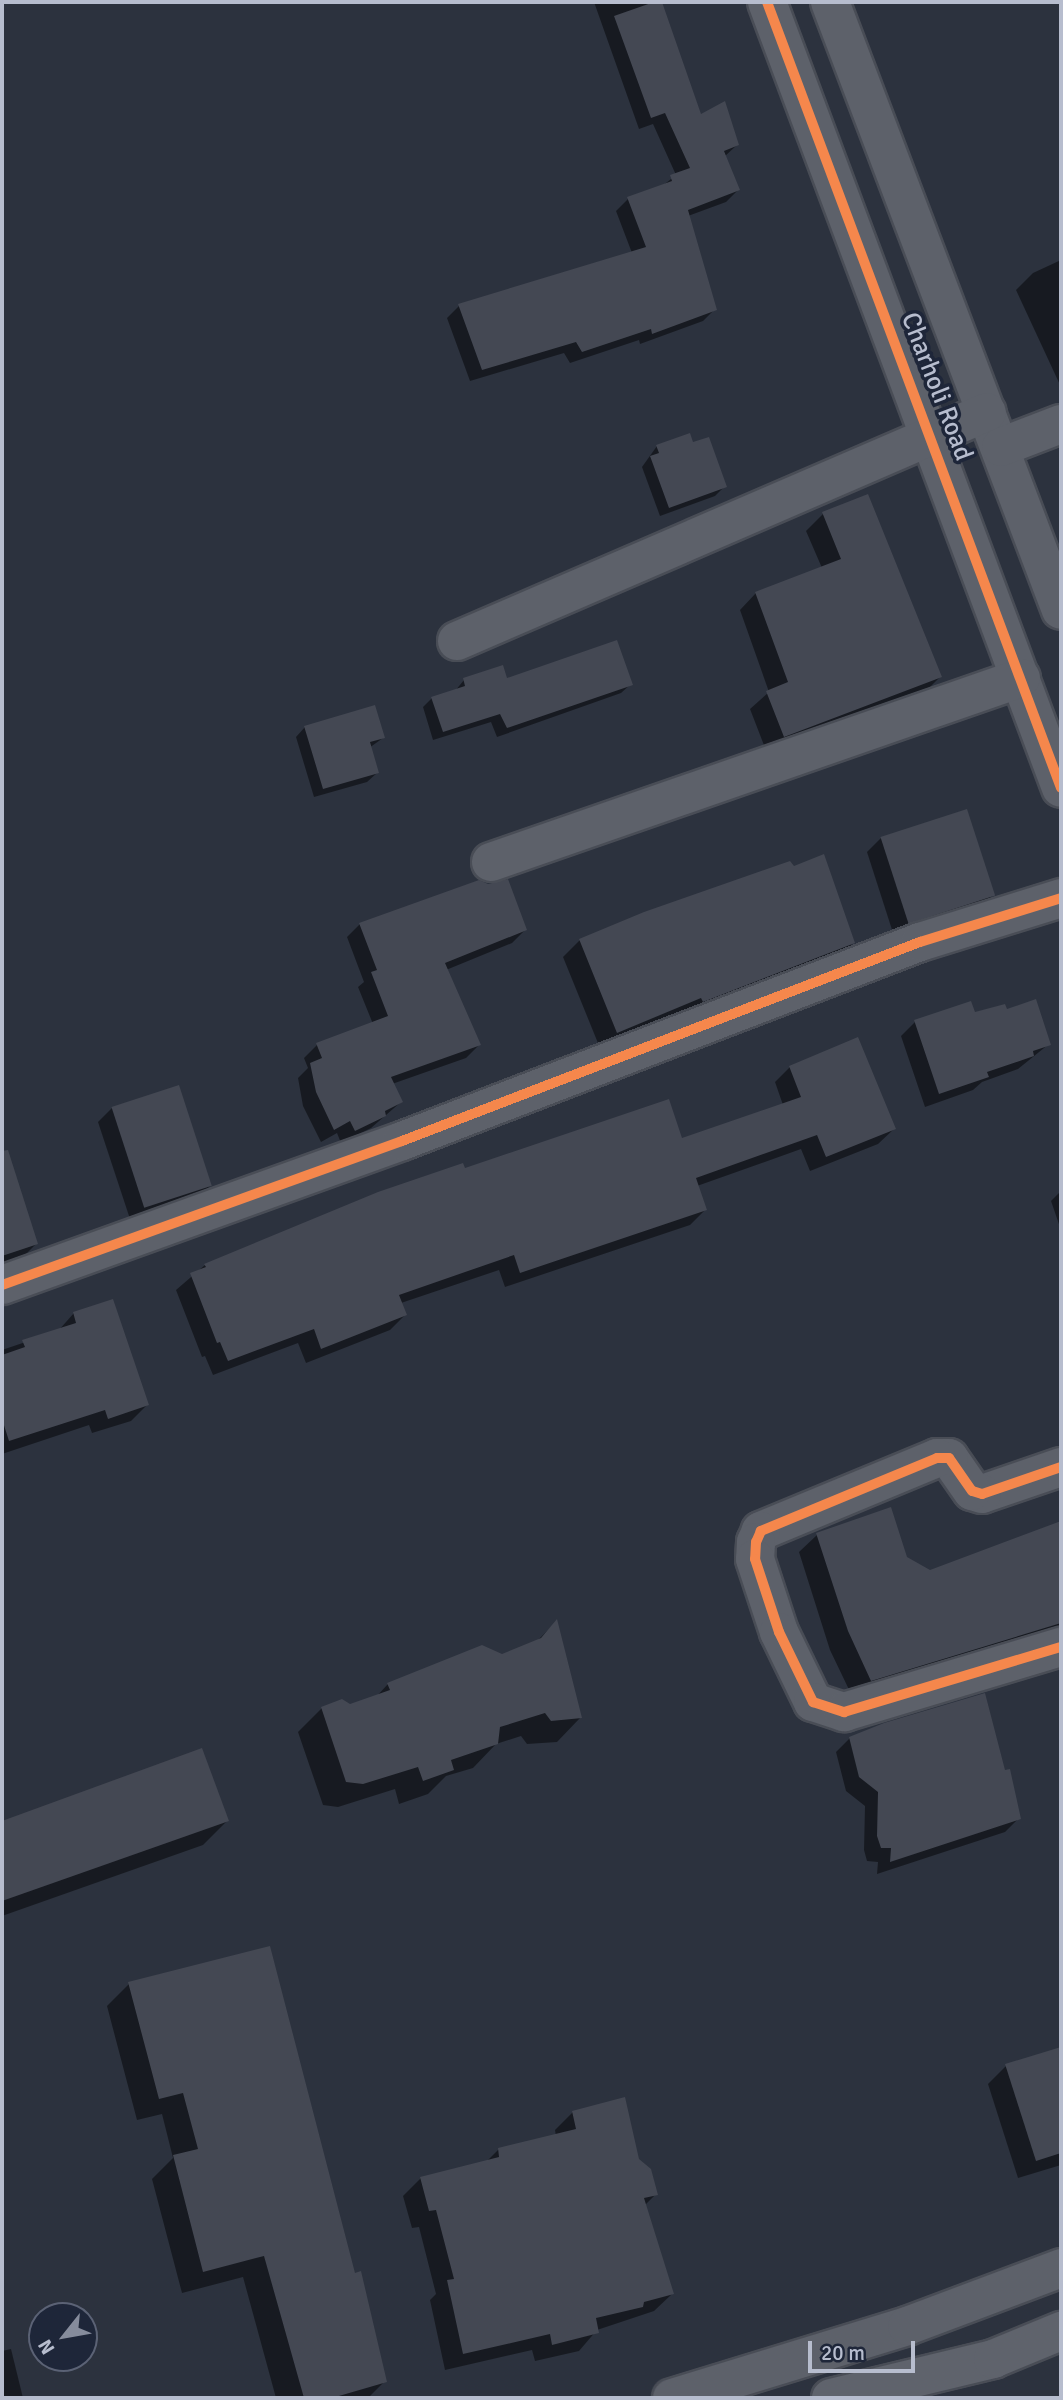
<!DOCTYPE html>
<html>
<head>
<meta charset="utf-8">
<style>
  body { margin:0 }
  #map { position:relative; width:1063px; height:2400px; overflow:hidden; background:#2c323e; font-family:Signika,sans-serif }
  div>[style] { position:absolute }
  [style*='--x'] { left:calc(var(--x)*1px); top:calc(var(--y)*1px); width:calc(var(--w)*1px); rotate:calc(var(--a)*1deg) }
  .shadow>* { inset:0; background:#0007 }
  .building>* { inset:0; background:#444853; transform-origin:0 0 }
  .roads { filter:drop-shadow(2px 0 #494d56) drop-shadow(-2px 0 #494d56) drop-shadow(0 2px #494d56) drop-shadow(0 -2px #494d56) }
  .minor>* { height:38px; margin:-19px; padding:0 19px; transform-origin:19px; border-radius:19px; background:#5d616a }
  .major>* { height:38px; margin:-19px; padding:0 19px; transform-origin:19px; border-radius:19px; background:#5f636c }
  .cycleway>* { height:10px; margin:-5px; padding:0 5px; transform-origin:5px; border-radius:5px; background:#f5874c }
  span { translate:-50% -50%; white-space:nowrap; text-align:center; line-height:1.15; -webkit-text-stroke:7px #1e2639; paint-order:stroke }
  .street-label { font-size:26px; color:#b7bdce }
  .frame { position:absolute; inset:0; border:4px solid #b7bdce; pointer-events:none }
  .north { position:absolute; left:28px; top:2302px; width:70px; height:70px; box-sizing:border-box; background:#1e2639; border:2px solid #5b6275; border-radius:50%; rotate:239deg; font-size:19px; font-weight:700; line-height:28px; text-align:center; color:#b7bdce }
  .north::after { content:''; display:block; margin:auto; width:24px; height:32px; background:#868c9c; clip-path:polygon(50% 0,100% 100%,50% 72%,0 100%) }
  .scale { position:absolute; left:808px; top:2341px; width:107px; height:32px; box-sizing:border-box; border:4px solid #b7bdce; border-top:0; padding-left:9px; font-size:21px; line-height:24px; white-space:nowrap; color:#b7bdce; -webkit-text-stroke:5px #1e2639; paint-order:stroke }
</style>
</head>
<body>
<div id="map">
  <div class="shadow">
    <i style="clip-path:polygon(594px 2px,648px 2px,649px 5px,660px 2px,700px 117px,737px 145px,724px 157px,738px 190px,726px 202px,688px 216px,715px 309px,703px 321px,640px 344px,639px 340px,570px 363px,564px 353px,470px 381px,447px 318px,459px 306px,632px 253px,616px 211px,628px 199px,661px 187px,676px 175px,653px 124px,639px 129px)"></i>
    <i style="clip-path:polygon(1061px 260px,1061px 387px,1016px 290px,1033px 273px)"></i>
    <i style="clip-path:polygon(692px 444px,724px 487px,715px 496px,660px 516px,642px 467px,657px 446px)"></i>
    <i style="clip-path:polygon(823px 514px,940px 677px,924px 693px,767px 753px,750px 709px,769px 692px,740px 610px,756px 593px,822px 568px,806px 531px)"></i>
    <i style="clip-path:polygon(464px 680px,506px 680px,631px 684px,621px 693px,497px 737px,491px 722px,433px 740px,423px 707px,432px 698px,455px 691px)"></i>
    <i style="clip-path:polygon(305px 727px,383px 738px,369px 748px,377px 773px,367px 782px,314px 797px,296px 737px)"></i>
    <i style="clip-path:polygon(881px 838px,993px 895px,979px 909px,894px 936px,867px 852px)"></i>
    <i style="clip-path:polygon(360px 924px,525px 930px,512px 943px,446px 970px,479px 1045px,466px 1058px,392px 1084px,401px 1102px,371px 1128px,341px 1143px,337px 1133px,321px 1142px,303px 1106px,298px 1078px,308px 1068px,304px 1058px,317px 1045px,373px 1024px,358px 987px,364px 982px,347px 937px)"></i>
    <i style="clip-path:polygon(580px 940px,853px 943px,837px 960px,600px 1048px,563px 957px)"></i>
    <i style="clip-path:polygon(969px 1003px,974px 1014px,1006px 1011px,1049px 1044px,1018px 1069px,982px 1082px,973px 1090px,925px 1107px,901px 1036px,915px 1022px)"></i>
    <i style="clip-path:polygon(790px 1067px,894px 1129px,878px 1144px,810px 1171px,801px 1149px,697px 1186px,705px 1210px,690px 1225px,505px 1287px,499px 1270px,401px 1303px,405px 1315px,390px 1330px,306px 1363px,298px 1343px,213px 1375px,205px 1356px,202px 1357px,176px 1290px,205px 1265px,464px 1170px,681px 1140px,783px 1105px,775px 1082px)"></i>
    <i style="clip-path:polygon(112px 1108px,210px 1186px,196px 1200px,131px 1222px,98px 1122px)"></i>
    <i style="clip-path:polygon(7px 1154px,36px 1244px,22px 1258px,2px 1264px,2px 1155px)"></i>
    <i style="clip-path:polygon(1061px 1191px,1061px 1230px,1051px 1201px)"></i>
    <i style="clip-path:polygon(74px 1313px,147px 1405px,131px 1421px,92px 1433px,89px 1425px,2px 1454px,2px 1350px,58px 1331px)"></i>
    <i style="clip-path:polygon(1061px 1523px,1061px 1636px,853px 1698px,830px 1650px,799px 1552px,817px 1535px,906px 1558px,930px 1572px)"></i>
    <i style="clip-path:polygon(556px 1622px,580px 1718px,557px 1742px,527px 1744px,521px 1736px,496px 1744px,473px 1768px,446px 1776px,428px 1794px,399px 1804px,395px 1789px,338px 1807px,323px 1805px,298px 1732px,322px 1708px,349px 1706px,375px 1698px,388px 1684px,502px 1656px,537px 1641px)"></i>
    <i style="clip-path:polygon(850px 1738px,1003px 1772px,1019px 1818px,1005px 1832px,877px 1874px,878px 1862px,867px 1861px,864px 1850px,865px 1806px,846px 1791px,836px 1752px)"></i>
    <i style="clip-path:polygon(73px 1796px,227px 1821px,203px 1845px,2px 1916px,2px 1823px)"></i>
    <i style="clip-path:polygon(129px 1984px,385px 2381px,368px 2398px,276px 2398px,243px 2277px,182px 2293px,152px 2179px,173px 2158px,162px 2114px,137px 2120px,107px 2006px)"></i>
    <i style="clip-path:polygon(1061px 2048px,1061px 2165px,1018px 2178px,988px 2084px,1006px 2066px)"></i>
    <i style="clip-path:polygon(573px 2112px,638px 2160px,656px 2194px,645px 2205px,672px 2294px,654px 2311px,597px 2330px,579px 2351px,535px 2361px,532px 2350px,445px 2370px,430px 2300px,436px 2294px,419px 2227px,412px 2228px,403px 2196px,421px 2178px,486px 2162px,498px 2150px,556px 2136px,555px 2130px)"></i>
    <i style="clip-path:polygon(11px 2349px,23px 2398px,2px 2398px,2px 2351px)"></i>
  </div>
  <div class="building">
    <i style="clip-path:polygon(654px 2px,662px 2px,701px 114px,725px 101px,739px 145px,724px 151px,740px 190px,688px 210px,717px 310px,652px 334px,651px 329px,582px 352px,576px 342px,482px 370px,458px 304px,646px 247px,627px 197px,672px 181px,670px 175px,690px 168px,665px 113px,651px 118px,614px 16px)"></i>
    <i style="clip-path:polygon(690px 433px,693px 442px,709px 437px,727px 487px,669px 508px,650px 456px,659px 453px,656px 445px)"></i>
    <i style="clip-path:polygon(868px 494px,942px 677px,784px 737px,766px 691px,788px 682px,755px 592px,841px 559px,822px 512px)"></i>
    <i style="clip-path:polygon(617px 640px,633px 685px,507px 728px,500px 714px,443px 732px,431px 697px,465px 686px,463px 678px,503px 665px,507px 678px)"></i>
    <i style="clip-path:polygon(375px 705px,385px 738px,370px 742px,379px 773px,323px 789px,304px 726px)"></i>
    <i style="left:967px;top:809px;width:91px;height:91px;rotate:72deg"></i>
    <i style="clip-path:polygon(824px 854px,855px 943px,703px 1002px,701px 998px,617px 1033px,579px 939px,644px 912px,790px 861px,794px 866px)"></i>
    <i style="clip-path:polygon(508px 879px,527px 930px,445px 963px,481px 1045px,391px 1077px,403px 1102px,385px 1111px,386px 1116px,355px 1131px,350px 1121px,334px 1130px,316px 1092px,310px 1063px,322px 1058px,316px 1043px,388px 1016px,371px 972px,377px 970px,359px 923px,479px 880px,488px 884px)"></i>
    <i style="clip-path:polygon(1036px 999px,1051px 1045px,1033px 1051px,1034px 1056px,987px 1072px,989px 1077px,939px 1094px,914px 1020px,971px 1001px,975px 1012px,1005px 1004px,1007px 1009px)"></i>
    <i style="clip-path:polygon(858px 1037px,896px 1129px,826px 1157px,817px 1135px,696px 1178px,707px 1210px,520px 1273px,514px 1255px,399px 1295px,407px 1315px,321px 1349px,314px 1329px,228px 1361px,220px 1342px,217px 1343px,190px 1273px,206px 1267px,204px 1264px,378px 1192px,463px 1163px,465px 1168px,669px 1099px,682px 1138px,801px 1097px,789px 1066px)"></i>
    <i style="left:179px;top:1085px;width:106px;height:71px;rotate:72deg"></i>
    <i style="clip-path:polygon(8px 1150px,38px 1244px,2px 1256px,2px 1151px)"></i>
    <i style="clip-path:polygon(113px 1299px,149px 1405px,108px 1419px,105px 1410px,9px 1441px,2px 1419px,2px 1355px,25px 1347px,22px 1340px,76px 1323px,73px 1312px)"></i>
    <i style="clip-path:polygon(891px 1507px,907px 1557px,930px 1570px,1061px 1521px,1061px 1623px,871px 1681px,848px 1631px,816px 1533px)"></i>
    <i style="clip-path:polygon(557px 1619px,582px 1718px,551px 1721px,545px 1713px,500px 1727px,498px 1744px,451px 1760px,454px 1770px,423px 1781px,418px 1767px,363px 1784px,346px 1782px,321px 1707px,342px 1699px,350px 1704px,390px 1690px,387px 1683px,482px 1645px,502px 1654px,541px 1638px)"></i>
    <i style="clip-path:polygon(985px 1693px,1005px 1770px,1010px 1769px,1021px 1819px,890px 1862px,891px 1848px,881px 1848px,877px 1836px,878px 1792px,859px 1777px,849px 1737px,884px 1723px)"></i>
    <i style="clip-path:polygon(202px 1748px,229px 1821px,2px 1901px,2px 1821px)"></i>
    <i style="clip-path:polygon(270px 1946px,355px 2273px,361px 2271px,387px 2382px,332px 2398px,304px 2398px,264px 2256px,203px 2272px,173px 2155px,198px 2149px,183px 2093px,159px 2099px,128px 1982px)"></i>
    <i style="clip-path:polygon(1061px 2047px,1061px 2153px,1036px 2161px,1005px 2064px)"></i>
    <i style="clip-path:polygon(625px 2097px,639px 2159px,651px 2169px,658px 2195px,644px 2198px,674px 2294px,644px 2302px,643px 2307px,596px 2318px,599px 2333px,552px 2345px,550px 2334px,463px 2354px,447px 2280px,454px 2279px,436px 2210px,429px 2211px,420px 2177px,499px 2157px,498px 2148px,576px 2129px,572px 2111px)"></i>
  </div>
  <div class="roads">
    <div class="minor">
      <i style="--x:767;--y:2;--w:839;--a:69.49"></i>
      <i style="--x:830;--y:2;--w:650;--a:69.2"></i>
      <i style="--x:1001;--y:447;--w:64;--a:-21"></i>
      <i style="--x:457;--y:641;--w:577;--a:-23.37"></i>
      <i style="--x:491;--y:862;--w:561;--a:-19.15"></i>
      <i style="--x:2;--y:1285;--w:425;--a:-19.8"></i>
      <i style="--x:402;--y:1141;--w:555;--a:-21.02"></i>
      <i style="--x:920;--y:942;--w:148;--a:-17.3"></i>
      <i style="--x:1061;--y:1467;--w:83;--a:161.1"></i>
      <i style="--x:982;--y:1494;--w:10;--a:-163"></i>
      <i style="--x:972;--y:1491;--w:40;--a:-124.9"></i>
      <i style="--x:949;--y:1458;--w:12;--a:180"></i>
      <i style="--x:937;--y:1458;--w:191;--a:157.5"></i>
      <i style="--x:761;--y:1531;--w:12;--a:114"></i>
      <i style="--x:756;--y:1542;--w:17;--a:93"></i>
      <i style="--x:755;--y:1559;--w:77;--a:71.8"></i>
      <i style="--x:779;--y:1632;--w:78;--a:64.1"></i>
      <i style="--x:813;--y:1702;--w:33;--a:18"></i>
      <i style="--x:844;--y:1712;--w:227;--a:-16.7"></i>
      <i style="--x:672;--y:2398;--w:246;--a:-17"></i>
      <i style="--x:907;--y:2326;--w:165;--a:-20.6"></i>
    </div>
    <div class="major">
      <i style="--x:831;--y:2398;--w:167;--a:-13.5"></i>
      <i style="--x:993;--y:2359;--w:74;--a:-22.4"></i>
    </div>
  </div>
  <div class="cycleway">
    <i style="--x:767;--y:2;--w:839;--a:69.49"></i>
    <i style="--x:2;--y:1285;--w:425;--a:-19.8"></i>
    <i style="--x:402;--y:1141;--w:555;--a:-21.02"></i>
    <i style="--x:920;--y:942;--w:148;--a:-17.3"></i>
    <i style="--x:1061;--y:1467;--w:83;--a:161.1"></i>
    <i style="--x:982;--y:1494;--w:10;--a:-163"></i>
    <i style="--x:972;--y:1491;--w:40;--a:-124.9"></i>
    <i style="--x:949;--y:1458;--w:12;--a:180"></i>
    <i style="--x:937;--y:1458;--w:191;--a:157.5"></i>
    <i style="--x:761;--y:1531;--w:12;--a:114"></i>
    <i style="--x:756;--y:1542;--w:17;--a:93"></i>
    <i style="--x:755;--y:1559;--w:77;--a:71.8"></i>
    <i style="--x:779;--y:1632;--w:78;--a:64.1"></i>
    <i style="--x:813;--y:1702;--w:33;--a:18"></i>
    <i style="--x:844;--y:1712;--w:227;--a:-16.7"></i>
  </div>
  <div class="street-label">
    <span style="left:936px;top:387px;rotate:69deg">Charholi Road</span>
  </div>
  <div class="frame"></div>
  <div class="north">N</div>
  <div class="scale">20 m</div>
</div>
</body>
</html>
